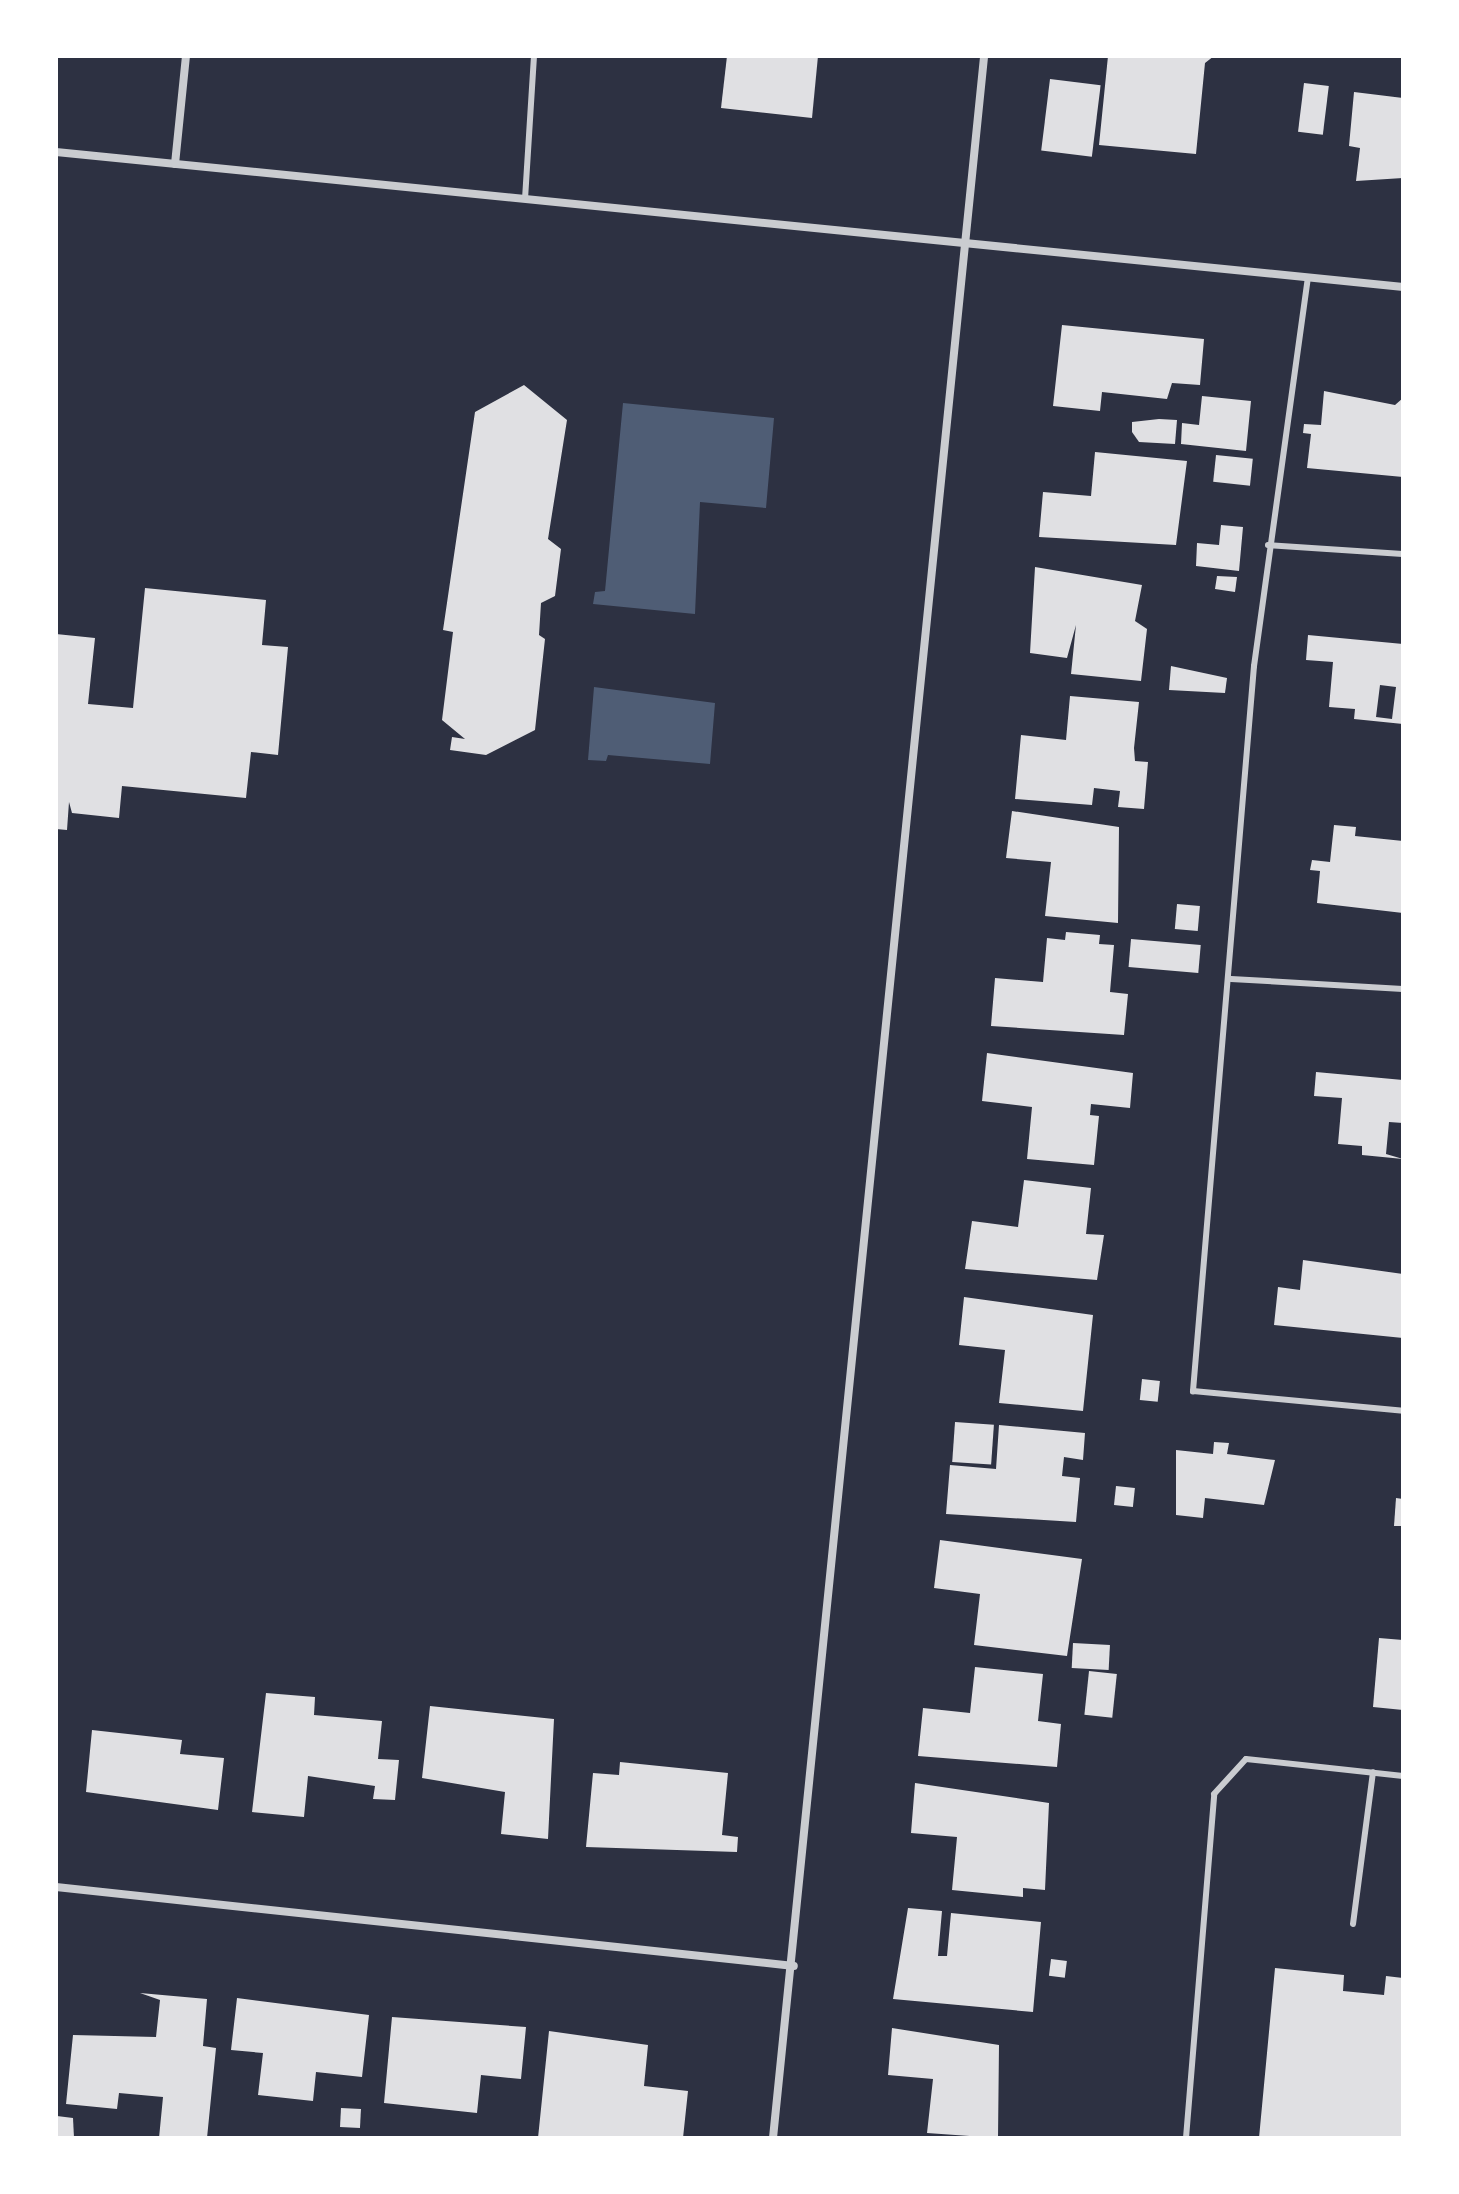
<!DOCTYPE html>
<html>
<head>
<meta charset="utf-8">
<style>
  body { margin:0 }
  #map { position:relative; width:1459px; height:2194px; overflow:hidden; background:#2d3142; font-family:Barlow,sans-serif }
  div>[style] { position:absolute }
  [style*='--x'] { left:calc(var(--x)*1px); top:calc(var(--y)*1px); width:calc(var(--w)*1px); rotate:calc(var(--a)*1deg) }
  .water>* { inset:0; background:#4f5d75 }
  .building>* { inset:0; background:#e0e0e3; transform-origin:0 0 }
  .service>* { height:6px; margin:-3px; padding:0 3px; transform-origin:3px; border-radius:3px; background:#caccd0 }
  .minor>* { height:8px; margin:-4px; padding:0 4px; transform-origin:4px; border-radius:4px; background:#caccd0 }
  span { translate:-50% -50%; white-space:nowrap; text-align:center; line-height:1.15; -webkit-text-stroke:7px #fff; paint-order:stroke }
  .frame { position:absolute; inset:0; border:58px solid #fff; pointer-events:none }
</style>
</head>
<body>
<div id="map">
  <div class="water">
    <i style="clip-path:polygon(623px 403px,774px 418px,766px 508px,700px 502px,695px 614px,593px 604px,595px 592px,605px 591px)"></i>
    <i style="clip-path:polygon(594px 687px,715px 703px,710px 764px,608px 755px,606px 761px,588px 760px)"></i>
  </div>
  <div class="building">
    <i style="clip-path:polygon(727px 56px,818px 56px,812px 118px,721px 108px)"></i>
    <i style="clip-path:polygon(1108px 56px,1214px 56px,1205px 63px,1196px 154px,1099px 145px)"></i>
    <i style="left:1050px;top:79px;width:51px;height:72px;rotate:7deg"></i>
    <i style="left:1304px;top:83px;width:25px;height:49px;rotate:7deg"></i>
    <i style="clip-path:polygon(1354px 92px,1403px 98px,1403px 178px,1356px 181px,1360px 148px,1349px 146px)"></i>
    <i style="clip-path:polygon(1062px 325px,1204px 339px,1200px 385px,1172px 383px,1167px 399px,1102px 392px,1100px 411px,1053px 406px)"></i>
    <i style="clip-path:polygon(524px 385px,567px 420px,548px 539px,561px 549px,555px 596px,541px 603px,539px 635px,545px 639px,535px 730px,486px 755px,450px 750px,452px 737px,465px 739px,442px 720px,453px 632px,443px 630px,475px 412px)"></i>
    <i style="clip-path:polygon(1324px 391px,1395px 405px,1403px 398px,1403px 477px,1307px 468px,1311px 434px,1303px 433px,1304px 424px,1321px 425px)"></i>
    <i style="clip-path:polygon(1202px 396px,1251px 401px,1246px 451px,1181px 444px,1182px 423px,1199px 425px)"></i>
    <i style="clip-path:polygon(1159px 419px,1177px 420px,1175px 444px,1139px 442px,1132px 432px,1132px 422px)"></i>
    <i style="clip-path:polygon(1095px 452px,1187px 461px,1176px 545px,1039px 537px,1043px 492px,1091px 496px)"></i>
    <i style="left:1216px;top:455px;width:37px;height:27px;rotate:6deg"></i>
    <i style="clip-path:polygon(1221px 525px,1243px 527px,1239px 571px,1196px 566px,1197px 543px,1219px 545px)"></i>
    <i style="clip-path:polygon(1035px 567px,1142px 585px,1135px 621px,1147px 629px,1141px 681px,1071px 674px,1076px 625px,1067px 658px,1030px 653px)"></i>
    <i style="clip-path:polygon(1217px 576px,1237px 577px,1235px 592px,1215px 589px)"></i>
    <i style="clip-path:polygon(145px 588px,266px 600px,262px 645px,288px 647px,278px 755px,251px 752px,246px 798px,122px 786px,119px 818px,72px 813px,69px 802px,67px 830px,56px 829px,56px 634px,95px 638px,88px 704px,133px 708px)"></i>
    <i style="clip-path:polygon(evenodd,1308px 635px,1403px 644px,1403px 724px,1354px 719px,1355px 709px,1329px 707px,1333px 662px,1306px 660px,1308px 635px,1380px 685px,1396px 687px,1392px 719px,1376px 717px,1380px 685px)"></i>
    <i style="clip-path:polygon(1171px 666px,1227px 678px,1225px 693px,1169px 690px)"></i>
    <i style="clip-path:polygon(1070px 696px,1139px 702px,1134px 748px,1135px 761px,1148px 762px,1144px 809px,1118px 807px,1120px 791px,1094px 788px,1092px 805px,1015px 799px,1021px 735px,1066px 740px)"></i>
    <i style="clip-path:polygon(1012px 811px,1119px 827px,1118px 923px,1045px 916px,1051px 862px,1006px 858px)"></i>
    <i style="clip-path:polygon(1334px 825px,1356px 827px,1355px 836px,1403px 841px,1403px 913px,1317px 903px,1320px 871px,1310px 870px,1312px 860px,1330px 862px)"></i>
    <i style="left:1177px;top:904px;width:23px;height:25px;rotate:5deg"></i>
    <i style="clip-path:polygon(1066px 932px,1100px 935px,1099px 944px,1114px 945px,1110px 992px,1128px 994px,1124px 1035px,991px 1026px,995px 978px,1043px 982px,1047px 938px,1065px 940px)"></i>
    <i style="left:1131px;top:939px;width:70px;height:28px;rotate:5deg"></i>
    <i style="clip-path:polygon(987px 1053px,1133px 1073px,1130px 1108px,1091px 1104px,1090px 1115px,1099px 1116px,1094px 1165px,1027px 1159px,1032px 1107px,982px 1101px)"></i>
    <i style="clip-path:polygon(1316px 1072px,1403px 1080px,1403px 1123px,1389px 1122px,1386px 1154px,1403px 1159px,1362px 1155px,1362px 1146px,1338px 1144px,1342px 1098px,1314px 1096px)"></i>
    <i style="clip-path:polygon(1024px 1180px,1091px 1188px,1086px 1234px,1104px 1235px,1097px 1280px,965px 1269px,972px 1221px,1018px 1227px)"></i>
    <i style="clip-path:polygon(1303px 1260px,1403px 1274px,1403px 1338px,1274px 1325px,1278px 1287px,1300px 1290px)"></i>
    <i style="clip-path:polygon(964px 1297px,1093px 1315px,1083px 1411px,999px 1403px,1005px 1350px,959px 1345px)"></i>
    <i style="left:1142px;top:1379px;width:18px;height:21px;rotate:6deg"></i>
    <i style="left:955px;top:1422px;width:39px;height:40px;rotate:4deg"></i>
    <i style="clip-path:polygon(999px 1425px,1085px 1433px,1083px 1460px,1064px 1457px,1062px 1476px,1080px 1478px,1076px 1522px,946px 1514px,950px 1465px,996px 1469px)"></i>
    <i style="clip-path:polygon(1214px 1442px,1229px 1443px,1227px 1454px,1275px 1460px,1264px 1505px,1205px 1498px,1203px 1518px,1176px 1515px,1176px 1450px,1213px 1454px)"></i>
    <i style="left:1116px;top:1486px;width:19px;height:19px;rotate:6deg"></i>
    <i style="clip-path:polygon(1396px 1498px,1403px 1499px,1403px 1526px,1394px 1526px)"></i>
    <i style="clip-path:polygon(940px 1540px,1082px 1559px,1067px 1656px,974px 1645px,980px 1594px,934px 1588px)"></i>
    <i style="clip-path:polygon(1379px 1638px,1403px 1640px,1403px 1710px,1373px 1707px)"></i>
    <i style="left:1073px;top:1643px;width:37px;height:25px;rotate:3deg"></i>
    <i style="clip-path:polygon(975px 1667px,1043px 1674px,1038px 1721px,1061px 1724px,1057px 1767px,918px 1756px,923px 1708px,970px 1713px)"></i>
    <i style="left:1089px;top:1671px;width:28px;height:44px;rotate:6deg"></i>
    <i style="clip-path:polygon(266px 1693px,315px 1697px,314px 1715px,382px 1721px,378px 1759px,399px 1760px,395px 1800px,373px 1799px,375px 1786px,308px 1776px,304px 1817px,252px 1812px)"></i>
    <i style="clip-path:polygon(430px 1706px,554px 1719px,548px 1839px,501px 1834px,505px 1792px,422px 1778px)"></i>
    <i style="clip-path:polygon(92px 1730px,182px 1740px,180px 1754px,224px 1758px,218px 1810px,86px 1792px)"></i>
    <i style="clip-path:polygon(620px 1762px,728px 1773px,722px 1835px,738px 1837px,737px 1852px,586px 1847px,593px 1773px,619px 1775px)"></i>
    <i style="clip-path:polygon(915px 1783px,1049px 1803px,1045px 1890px,1023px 1888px,1023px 1897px,952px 1890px,957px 1837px,911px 1833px)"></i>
    <i style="clip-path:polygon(908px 1908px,942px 1911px,938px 1956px,947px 1956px,951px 1913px,1041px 1922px,1033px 2012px,893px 1999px)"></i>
    <i style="left:1051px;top:1959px;width:16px;height:17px;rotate:7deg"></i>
    <i style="clip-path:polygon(1275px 1968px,1344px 1975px,1343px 1991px,1384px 1995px,1386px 1976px,1403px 1978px,1403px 2138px,1259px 2138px)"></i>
    <i style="clip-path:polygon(140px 1993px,207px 1999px,203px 2046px,216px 2048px,207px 2138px,159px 2138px,163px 2097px,119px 2093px,117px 2109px,66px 2104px,73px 2035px,156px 2037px,160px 2000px)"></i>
    <i style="clip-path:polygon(237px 1998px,369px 2015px,362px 2077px,316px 2072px,313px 2101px,258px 2095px,263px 2053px,231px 2050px)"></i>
    <i style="clip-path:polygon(392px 2017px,526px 2027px,521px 2079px,481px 2075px,477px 2113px,384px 2103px)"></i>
    <i style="clip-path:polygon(892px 2028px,999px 2045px,998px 2138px,927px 2133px,933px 2079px,888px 2075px)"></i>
    <i style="clip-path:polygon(549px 2031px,648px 2045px,644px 2086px,688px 2091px,683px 2138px,538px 2138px)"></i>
    <i style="left:341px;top:2108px;width:20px;height:19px;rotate:3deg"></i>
    <i style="clip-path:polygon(57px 2116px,73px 2118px,74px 2138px,56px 2138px)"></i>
  </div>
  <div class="service">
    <i style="--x:525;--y:199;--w:143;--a:-86.4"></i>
    <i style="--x:1308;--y:277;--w:393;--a:97.9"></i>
    <i style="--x:1254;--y:666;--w:728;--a:94.81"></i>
    <i style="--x:1193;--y:1391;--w:211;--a:5.4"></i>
    <i style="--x:1268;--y:545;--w:135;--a:3.8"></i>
    <i style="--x:1231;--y:979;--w:172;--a:3.3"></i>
    <i style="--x:1353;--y:1924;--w:153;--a:-82.5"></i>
    <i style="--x:1186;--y:2138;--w:345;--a:-85.3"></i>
    <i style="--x:1214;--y:1794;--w:47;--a:-47.6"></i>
    <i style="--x:1246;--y:1759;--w:158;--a:6.2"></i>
  </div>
  <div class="minor">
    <i style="--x:56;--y:152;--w:1354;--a:5.72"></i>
    <i style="--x:175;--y:164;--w:109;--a:-84.2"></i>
    <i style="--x:56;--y:1887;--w:742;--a:6.11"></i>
    <i style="--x:773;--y:2138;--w:2093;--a:-84.21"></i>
  </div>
  <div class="frame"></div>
</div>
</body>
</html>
